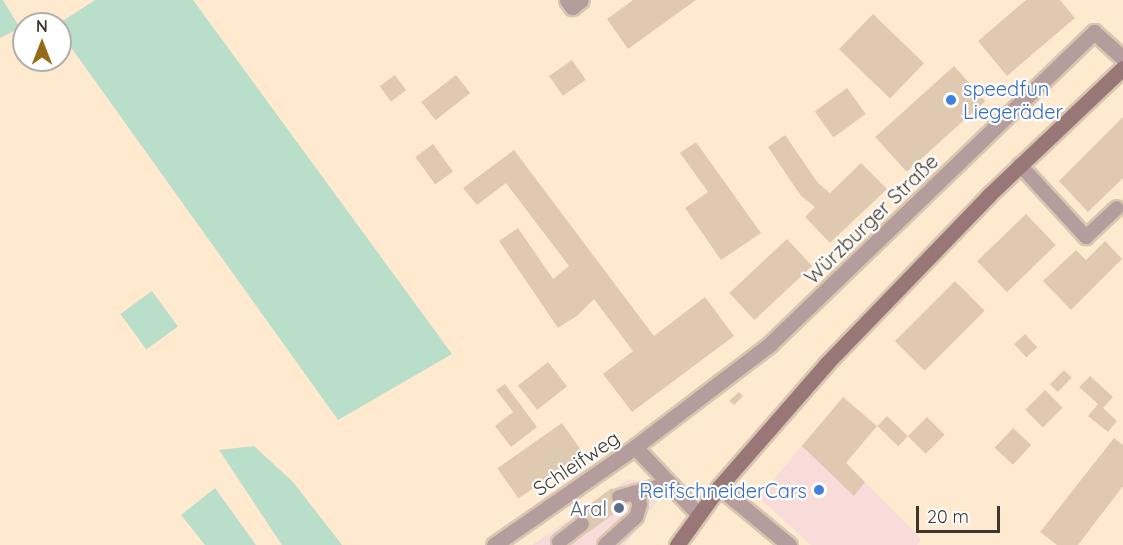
<!DOCTYPE html>
<html>
<head>
<meta charset="utf-8">
<style>
  body { margin:0 }
  #map { position:relative; width:1123px; height:545px; overflow:hidden; background:#ffead0; font-family:Quicksand,sans-serif }
  div>[style] { position:absolute }
  [style*='--x'] { left:calc(var(--x)*1px); top:calc(var(--y)*1px); width:calc(var(--w)*1px); rotate:calc(var(--a)*1deg) }
  .commercial>* { inset:0; background:#f7dcda }
  .green>* { inset:0; background:#b9deca; transform-origin:0 0 }
  .building>* { inset:0; background:#dfcab1; transform-origin:0 0 }
  .roads { filter:drop-shadow(2px 0 #d9c6af) drop-shadow(-2px 0 #d9c6af) drop-shadow(0 2px #d9c6af) drop-shadow(0 -2px #d9c6af) }
  .lane>* { height:14px; margin:-7px; padding:0 7px; transform-origin:7px; border-radius:7px; background:#b59d9d }
  .street>* { height:15px; margin:-7.5px; padding:0 7.5px; transform-origin:7.5px; border-radius:7.5px; background:#b59d9d }
  .secondary>* { height:15px; margin:-7.5px; padding:0 7.5px; transform-origin:7.5px; border-radius:7.5px; background:#977 }
  .dots>* { width:16px; height:16px; translate:-50% -50%; box-sizing:border-box; border:3px solid #fff; border-radius:50% }
  span { translate:-50% -50%; white-space:nowrap; text-align:center; line-height:1.15; -webkit-text-stroke:4.5px #fff; paint-order:stroke }
  .shop-label { font-size:20px; color:#366cbe }
  .left { translate:0 -50%; text-align:left }
  .right { translate:-100% -50%; text-align:right }
  .street-label { font-size:20px; color:#3f372d }
  .service-label { font-size:20px; color:#4e5e75 }
  .north { position:absolute; left:12px; top:12px; width:60px; height:60px; box-sizing:border-box; background:#fff; border:2px solid #b2afab; border-radius:50%; rotate:0deg; font-size:16px; font-weight:700; line-height:24px; text-align:center; color:#3f372d }
  .north::after { content:''; display:block; margin:auto; width:21px; height:27px; background:#966b17; clip-path:polygon(50% 0,100% 100%,50% 72%,0 100%) }
  .scale { position:absolute; left:916px; top:506px; width:84px; height:27px; box-sizing:border-box; border:3px solid #3f372d; border-top:0; padding-left:8px; font-size:18px; line-height:21px; white-space:nowrap; color:#3f372d; -webkit-text-stroke:4px #fff; paint-order:stroke }
</style>
</head>
<body>
<div id="map">
  <div class="commercial">
    <i style="clip-path:polygon(812px 433px,846px 463px,921px 539px,917px 545px,811px 545px,759px 498px)"></i>
    <i style="clip-path:polygon(628px 479px,644px 482px,657px 502px,625px 545px,532px 545px)"></i>
  </div>
  <div class="green">
    <i style="clip-path:polygon(0 0,3px 0,20px 28px,0 38px)"></i>
    <i style="clip-path:polygon(95px 0,193px 0,452px 354px,338px 420px,60px 32px,58px 24px)"></i>
    <i style="left:152px;top:291px;width:44px;height:39px;rotate:54deg"></i>
    <i style="clip-path:polygon(254px 446px,293px 482px,342px 545px,282px 545px,219px 450px)"></i>
    <i style="clip-path:polygon(215px 488px,256px 545px,205px 545px,181px 515px)"></i>
  </div>
  <div class="building">
    <i style="clip-path:polygon(633px 0,696px 0,628px 49px,607px 19px)"></i>
    <i style="clip-path:polygon(1026px 0,1060px 0,1075px 18px,1007px 76px,978px 41px)"></i>
    <i style="left:873px;top:14px;width:71px;height:49px;rotate:44deg"></i>
    <i style="left:572px;top:60px;width:24px;height:28px;rotate:55deg"></i>
    <i style="left:954px;top:66px;width:47px;height:106px;rotate:48deg"></i>
    <i style="left:395px;top:75px;width:19px;height:19px;rotate:54deg"></i>
    <i style="left:456px;top:75px;width:23px;height:44px;rotate:52deg"></i>
    <i style="left:847px;top:88px;width:32px;height:40px;rotate:54deg"></i>
    <i style="clip-path:polygon(1123px 117px,1123px 178px,1088px 212px,1059px 181px)"></i>
    <i style="clip-path:polygon(785px 135px,818px 183px,830px 193px,861px 163px,887px 189px,830px 243px,805px 217px,815px 207px,801px 196px,768px 147px)"></i>
    <i style="clip-path:polygon(696px 142px,761px 233px,721px 260px,685px 208px,708px 192px,680px 153px)"></i>
    <i style="left:433px;top:144px;width:34px;height:22px;rotate:54deg"></i>
    <i style="clip-path:polygon(514px 150px,654px 336px,705px 297px,734px 336px,632px 412px,603px 374px,633px 351px,594px 299px,578px 315px,558px 328px,499px 241px,518px 228px,553px 279px,569px 266px,506px 183px,477px 205px,463px 188px)"></i>
    <i style="left:1026px;top:214px;width:43px;height:68px;rotate:46deg"></i>
    <i style="left:787px;top:239px;width:37px;height:79px;rotate:47deg"></i>
    <i style="clip-path:polygon(1105px 241px,1122px 259px,1071px 310px,1043px 281px,1076px 250px,1086px 260px)"></i>
    <i style="left:955px;top:281px;width:42px;height:85px;rotate:45deg"></i>
    <i style="left:1025px;top:334px;width:18px;height:15px;rotate:47deg"></i>
    <i style="left:548px;top:362px;width:31px;height:38px;rotate:52deg"></i>
    <i style="left:1064px;top:370px;width:11px;height:20px;rotate:45deg"></i>
    <i style="clip-path:polygon(1090px 376px,1113px 397px,1103px 408px,1117px 421px,1108px 432px,1088px 416px,1098px 404px,1079px 387px)"></i>
    <i style="clip-path:polygon(505px 384px,537px 427px,511px 447px,495px 426px,513px 412px,496px 390px)"></i>
    <i style="left:1045px;top:390px;width:25px;height:28px;rotate:45deg"></i>
    <i style="clip-path:polygon(739px 392px,743px 396px,734px 405px,729px 401px)"></i>
    <i style="clip-path:polygon(843px 397px,877px 426px,846px 463px,865px 482px,854px 496px,802px 446px)"></i>
    <i style="left:887px;top:416px;width:29px;height:14px;rotate:44deg"></i>
    <i style="left:927px;top:417px;width:25px;height:27px;rotate:45deg"></i>
    <i style="left:562px;top:423px;width:37px;height:79px;rotate:55deg"></i>
    <i style="left:1013px;top:428px;width:25px;height:27px;rotate:43deg"></i>
    <i style="clip-path:polygon(1114px 438px,1123px 445px,1123px 486px,1078px 545px,1057px 545px,1040px 532px)"></i>
    <i style="left:612px;top:488px;width:22px;height:45px;rotate:54deg"></i>
  </div>
  <div class="roads">
    <div class="lane">
      <i style="--x:1020;--y:165;--w:98;--a:47.5"></i>
      <i style="--x:1086;--y:237;--w:42;--a:-43.1"></i>
      <i style="--x:619;--y:497;--w:51;--a:-14.9"></i>
      <i style="--x:559;--y:542;--w:29;--a:-38"></i>
      <i style="--x:605;--y:545;--w:42;--a:-42.1"></i>
      <i style="--x:636;--y:517;--w:14;--a:-73"></i>
      <i style="--x:640;--y:504;--w:13;--a:-119"></i>
    </div>
    <div class="street">
      <i style="--x:567;--y:0;--w:9;--a:54"></i>
      <i style="--x:572;--y:7;--w:11;--a:-38"></i>
      <i style="--x:635;--y:447;--w:93;--a:46.7"></i>
      <i style="--x:719;--y:487;--w:91;--a:39.6"></i>
      <i style="--x:494;--y:545;--w:172;--a:-34.8"></i>
      <i style="--x:635;--y:447;--w:170;--a:-37.3"></i>
      <i style="--x:770;--y:344;--w:450;--a:-43.9"></i>
      <i style="--x:1094;--y:32;--w:39;--a:42"></i>
    </div>
    <div class="secondary">
      <i style="--x:677;--y:545;--w:72;--a:-54.1"></i>
      <i style="--x:719;--y:487;--w:164;--a:-48.9"></i>
      <i style="--x:827;--y:363;--w:232;--a:-46"></i>
      <i style="--x:988;--y:196;--w:186;--a:-43.5"></i>
    </div>
  </div>
  <div class="dots">
    <i style="left:951px;top:100px;background:#3f7fe0"></i>
    <i style="left:819px;top:490px;background:#3f7fe0"></i>
    <i style="left:619px;top:508px;background:#5c6f8a"></i>
  </div>
  <div class="shop-label">
    <span class="left" style="left:963px;top:100px">speedfun<br>Liegeräder</span>
    <span class="right" style="left:807px;top:490px">ReifschneiderCars</span>
  </div>
  <div class="street-label">
    <span style="left:871px;top:219px;rotate:-44deg">Würzburger Straße</span>
    <span style="left:576px;top:463px;rotate:-34deg">Schleifweg</span>
  </div>
  <div class="service-label">
    <span class="right" style="left:607px;top:508px">Aral</span>
  </div>
  <div class="north">N</div>
  <div class="scale">20 m</div>
</div>
</body>
</html>
